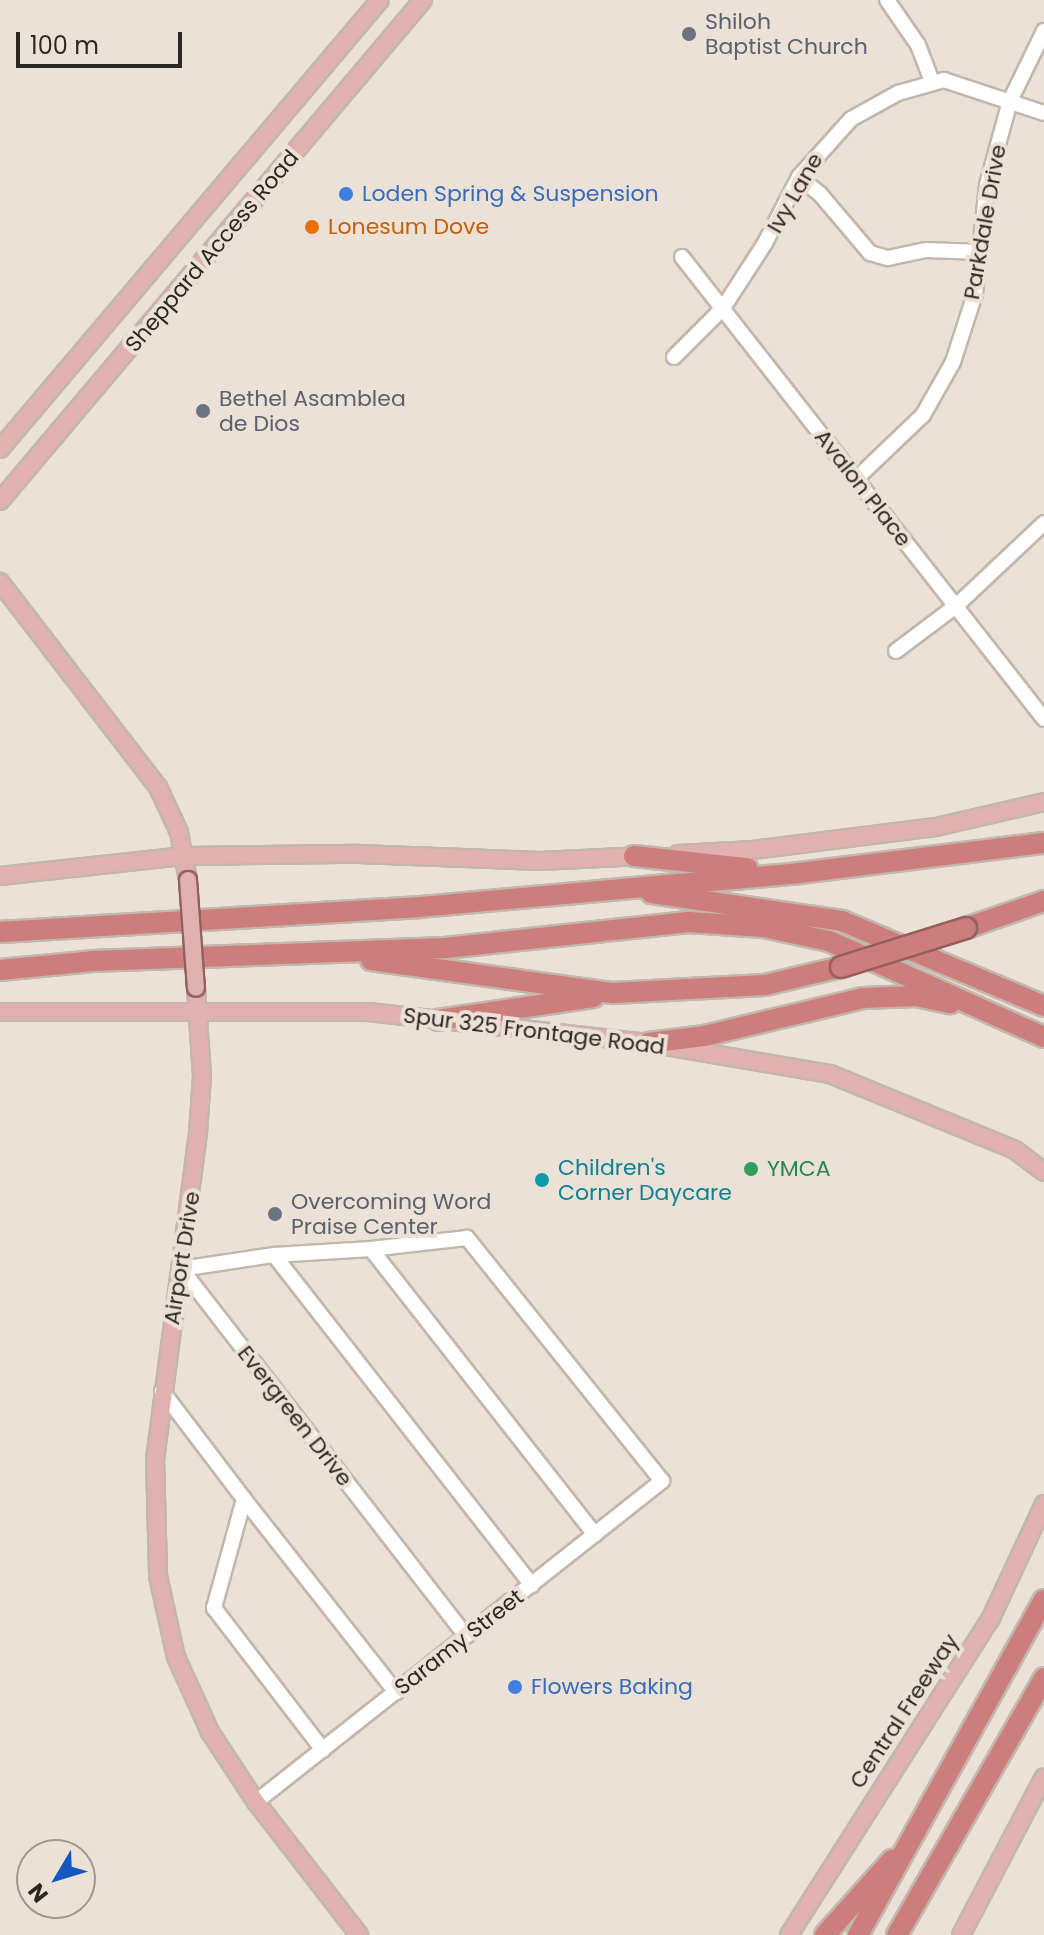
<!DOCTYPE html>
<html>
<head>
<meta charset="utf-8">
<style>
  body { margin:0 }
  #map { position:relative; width:1044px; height:1935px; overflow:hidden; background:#ece1d6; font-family:Poppins,sans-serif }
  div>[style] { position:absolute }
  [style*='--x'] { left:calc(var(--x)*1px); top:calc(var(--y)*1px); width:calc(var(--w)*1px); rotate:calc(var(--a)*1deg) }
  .roads { filter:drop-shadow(2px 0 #c1b7ac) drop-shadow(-2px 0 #c1b7ac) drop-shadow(0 2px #c1b7ac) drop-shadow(0 -2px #c1b7ac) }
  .minor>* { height:14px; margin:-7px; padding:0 7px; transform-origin:7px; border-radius:7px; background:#fff }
  .major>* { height:16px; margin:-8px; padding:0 8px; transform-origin:8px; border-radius:8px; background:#e1b1b0 }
  .highway>* { height:20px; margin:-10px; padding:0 10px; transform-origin:10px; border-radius:10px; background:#cd7d7b }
  .bridges { filter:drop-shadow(2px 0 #945f5c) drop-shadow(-2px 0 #945f5c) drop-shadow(0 2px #945f5c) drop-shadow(0 -2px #945f5c) }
  .major-bridge>* { height:16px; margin:-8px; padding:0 8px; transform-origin:8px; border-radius:8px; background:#e1b1b0 }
  .highway-bridge>* { height:20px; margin:-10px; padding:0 10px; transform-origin:10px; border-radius:10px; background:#cd7d7b }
  .dots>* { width:22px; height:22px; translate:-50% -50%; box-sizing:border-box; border:4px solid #ece1d6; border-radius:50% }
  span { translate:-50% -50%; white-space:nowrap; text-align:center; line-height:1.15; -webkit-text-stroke:8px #ece1d6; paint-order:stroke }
  .worship-label { font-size:22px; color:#5b616d }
  .left { translate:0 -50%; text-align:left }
  .street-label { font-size:22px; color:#2b2723 }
  .shop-label { font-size:22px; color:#366cbe }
  .food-label { font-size:22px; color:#c56008 }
  .culture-label { font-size:22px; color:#0d838f }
  .leisure-label { font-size:22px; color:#27864d }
  .north { position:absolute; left:16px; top:1839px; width:80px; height:80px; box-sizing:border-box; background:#ece1d6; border:2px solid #9f978e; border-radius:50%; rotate:232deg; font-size:22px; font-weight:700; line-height:32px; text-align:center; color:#2b2723 }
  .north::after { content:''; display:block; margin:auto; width:28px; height:36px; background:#1358c2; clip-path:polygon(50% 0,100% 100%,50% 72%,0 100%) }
  .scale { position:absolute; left:16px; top:32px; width:166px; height:36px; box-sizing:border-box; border:4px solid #2b2723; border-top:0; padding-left:10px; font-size:24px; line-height:28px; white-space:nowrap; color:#2b2723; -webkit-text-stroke:6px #ece1d6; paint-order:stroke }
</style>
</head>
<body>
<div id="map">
  <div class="roads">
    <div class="minor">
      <i style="--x:887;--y:0;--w:55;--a:55.4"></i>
      <i style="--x:918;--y:45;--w:40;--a:69"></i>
      <i style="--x:799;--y:177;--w:27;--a:39"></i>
      <i style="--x:820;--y:194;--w:77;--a:49.7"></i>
      <i style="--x:870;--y:253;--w:19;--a:16"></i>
      <i style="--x:888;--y:258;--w:39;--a:-12"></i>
      <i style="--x:926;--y:250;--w:55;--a:2.1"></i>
      <i style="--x:682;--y:257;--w:587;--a:51.92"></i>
      <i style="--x:674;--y:357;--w:69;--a:-45"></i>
      <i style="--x:723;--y:308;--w:77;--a:-57.1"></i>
      <i style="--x:765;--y:243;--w:74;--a:-62.7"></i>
      <i style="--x:799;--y:177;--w:78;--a:-48.1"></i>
      <i style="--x:851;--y:119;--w:54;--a:-29"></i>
      <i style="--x:898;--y:93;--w:48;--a:-15.8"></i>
      <i style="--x:944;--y:80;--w:105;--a:18.3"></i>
      <i style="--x:856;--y:479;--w:93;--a:-43.7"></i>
      <i style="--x:923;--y:415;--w:61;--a:-60.5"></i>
      <i style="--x:953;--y:362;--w:71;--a:-72.1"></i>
      <i style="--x:975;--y:294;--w:110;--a:-83.7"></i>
      <i style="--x:987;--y:185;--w:87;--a:-74.7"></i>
      <i style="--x:1010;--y:101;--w:78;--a:-64.1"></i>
      <i style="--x:896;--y:651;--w:75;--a:-36.9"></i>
      <i style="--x:956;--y:606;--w:121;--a:-43.3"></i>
      <i style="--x:274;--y:1255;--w:419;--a:52"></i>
      <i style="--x:162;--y:1391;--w:136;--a:52.8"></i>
      <i style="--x:244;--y:1499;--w:113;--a:105.4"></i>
      <i style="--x:214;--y:1608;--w:179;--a:52.5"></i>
      <i style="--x:244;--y:1499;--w:246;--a:51.8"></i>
      <i style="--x:466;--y:1636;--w:465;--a:-127.8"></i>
      <i style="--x:181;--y:1269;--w:94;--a:-8.6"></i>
      <i style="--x:274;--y:1255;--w:97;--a:-3.5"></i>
      <i style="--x:371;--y:1249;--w:363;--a:51.9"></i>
      <i style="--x:256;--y:1802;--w:518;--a:-38.33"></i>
      <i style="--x:662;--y:1481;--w:312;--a:-128.7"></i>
      <i style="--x:467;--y:1238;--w:97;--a:173.5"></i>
    </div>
    <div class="major">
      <i style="--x:0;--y:449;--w:588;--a:-49.76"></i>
      <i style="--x:0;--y:501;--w:656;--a:-49.83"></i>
      <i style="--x:0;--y:582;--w:259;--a:52.4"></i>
      <i style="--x:158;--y:787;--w:50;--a:65"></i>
      <i style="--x:179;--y:832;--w:49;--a:79.4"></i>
      <i style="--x:678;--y:854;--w:75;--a:-3.1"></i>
      <i style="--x:753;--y:850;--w:184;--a:-7.2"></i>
      <i style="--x:936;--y:827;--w:111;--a:-13"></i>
      <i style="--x:0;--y:876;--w:186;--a:-6.2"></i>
      <i style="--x:185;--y:856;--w:174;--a:-0.7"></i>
      <i style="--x:359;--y:854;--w:181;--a:2.2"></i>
      <i style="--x:540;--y:861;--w:103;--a:-2.8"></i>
      <i style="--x:196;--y:988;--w:88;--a:86.1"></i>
      <i style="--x:202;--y:1076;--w:57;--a:94"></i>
      <i style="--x:198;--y:1133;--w:328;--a:97.5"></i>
      <i style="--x:155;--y:1458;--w:118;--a:88.5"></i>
      <i style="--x:158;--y:1576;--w:83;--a:77.5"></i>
      <i style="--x:176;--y:1657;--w:82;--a:65.6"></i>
      <i style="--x:210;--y:1732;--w:84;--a:56.7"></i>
      <i style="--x:256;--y:1802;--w:168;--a:52.2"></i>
      <i style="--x:0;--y:1012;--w:368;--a:0"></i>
      <i style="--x:368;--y:1012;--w:282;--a:6.3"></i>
      <i style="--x:648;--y:1043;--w:185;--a:9.7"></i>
      <i style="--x:830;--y:1074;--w:200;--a:22.3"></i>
      <i style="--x:1015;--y:1150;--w:36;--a:37"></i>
      <i style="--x:789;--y:1935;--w:374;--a:-57.5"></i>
      <i style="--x:990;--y:1620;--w:128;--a:-65"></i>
      <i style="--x:961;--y:1935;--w:178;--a:-62.3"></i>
    </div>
    <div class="highway">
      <i style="--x:634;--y:856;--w:114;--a:6.1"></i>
      <i style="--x:651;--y:893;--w:193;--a:8.3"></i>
      <i style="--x:842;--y:921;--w:219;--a:22.8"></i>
      <i style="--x:966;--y:928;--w:83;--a:-19.1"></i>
      <i style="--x:0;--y:932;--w:421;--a:-3.4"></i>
      <i style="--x:420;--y:907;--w:381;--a:-5.1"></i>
      <i style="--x:799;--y:873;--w:247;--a:-7"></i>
      <i style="--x:371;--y:960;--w:244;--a:7.8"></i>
      <i style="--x:613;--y:993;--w:152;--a:-3"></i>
      <i style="--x:765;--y:985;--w:78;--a:-13.3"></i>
      <i style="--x:0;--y:970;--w:93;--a:-5.5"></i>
      <i style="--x:93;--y:961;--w:352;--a:-2.1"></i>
      <i style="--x:445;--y:948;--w:245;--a:-6.1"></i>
      <i style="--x:689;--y:922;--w:75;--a:3.8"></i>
      <i style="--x:764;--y:927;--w:66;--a:12.2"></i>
      <i style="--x:829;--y:941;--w:235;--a:24.1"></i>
      <i style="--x:438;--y:1020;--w:157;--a:-8.4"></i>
      <i style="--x:648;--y:1043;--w:56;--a:-7.1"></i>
      <i style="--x:704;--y:1036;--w:163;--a:-13.4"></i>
      <i style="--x:863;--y:998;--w:53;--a:-2.2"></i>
      <i style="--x:916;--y:996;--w:35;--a:12"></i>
      <i style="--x:825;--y:1935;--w:101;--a:-48.2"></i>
      <i style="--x:858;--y:1935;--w:383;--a:-61"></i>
      <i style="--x:897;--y:1935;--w:296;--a:-60.2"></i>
    </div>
  </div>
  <div class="bridges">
    <div class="major-bridge">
      <i style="--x:188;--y:880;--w:108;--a:85.8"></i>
    </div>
    <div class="highway-bridge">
      <i style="--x:841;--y:967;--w:131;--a:-17.3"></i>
    </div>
  </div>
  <div class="dots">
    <i style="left:689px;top:34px;background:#6b7280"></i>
    <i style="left:346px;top:194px;background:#3f7fe0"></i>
    <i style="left:312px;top:227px;background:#e8710a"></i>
    <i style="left:203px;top:411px;background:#6b7280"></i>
    <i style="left:751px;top:1169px;background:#2e9e5b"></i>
    <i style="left:542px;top:1180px;background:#0f9aa8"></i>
    <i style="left:275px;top:1214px;background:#6b7280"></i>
    <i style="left:515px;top:1687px;background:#3f7fe0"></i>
  </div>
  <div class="worship-label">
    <span class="left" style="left:705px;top:34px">Shiloh<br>Baptist Church</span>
    <span class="left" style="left:219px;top:411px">Bethel Asamblea<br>de Dios</span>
    <span class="left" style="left:291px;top:1214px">Overcoming Word<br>Praise Center</span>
  </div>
  <div class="street-label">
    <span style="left:795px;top:193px;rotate:-60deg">Ivy Lane</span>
    <span style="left:985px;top:222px;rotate:-80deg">Parkdale Drive</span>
    <span style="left:212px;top:251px;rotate:-50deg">Sheppard Access Road</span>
    <span style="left:863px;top:488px;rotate:52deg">Avalon Place</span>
    <span style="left:534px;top:1031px;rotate:7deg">Spur 325 Frontage Road</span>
    <span style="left:182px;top:1258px;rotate:-81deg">Airport Drive</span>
    <span style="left:295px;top:1416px;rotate:52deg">Evergreen Drive</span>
    <span style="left:459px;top:1642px;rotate:-38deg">Saramy Street</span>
    <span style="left:904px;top:1711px;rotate:-57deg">Central Freeway</span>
  </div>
  <div class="shop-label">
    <span class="left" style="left:362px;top:194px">Loden Spring &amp; Suspension</span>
    <span class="left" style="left:531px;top:1687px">Flowers Baking</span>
  </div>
  <div class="food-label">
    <span class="left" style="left:328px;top:227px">Lonesum Dove</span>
  </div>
  <div class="culture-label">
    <span class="left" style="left:558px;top:1180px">Children's<br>Corner Daycare</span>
  </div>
  <div class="leisure-label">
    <span class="left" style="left:767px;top:1169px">YMCA</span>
  </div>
  <div class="north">N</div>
  <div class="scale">100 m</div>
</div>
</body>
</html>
